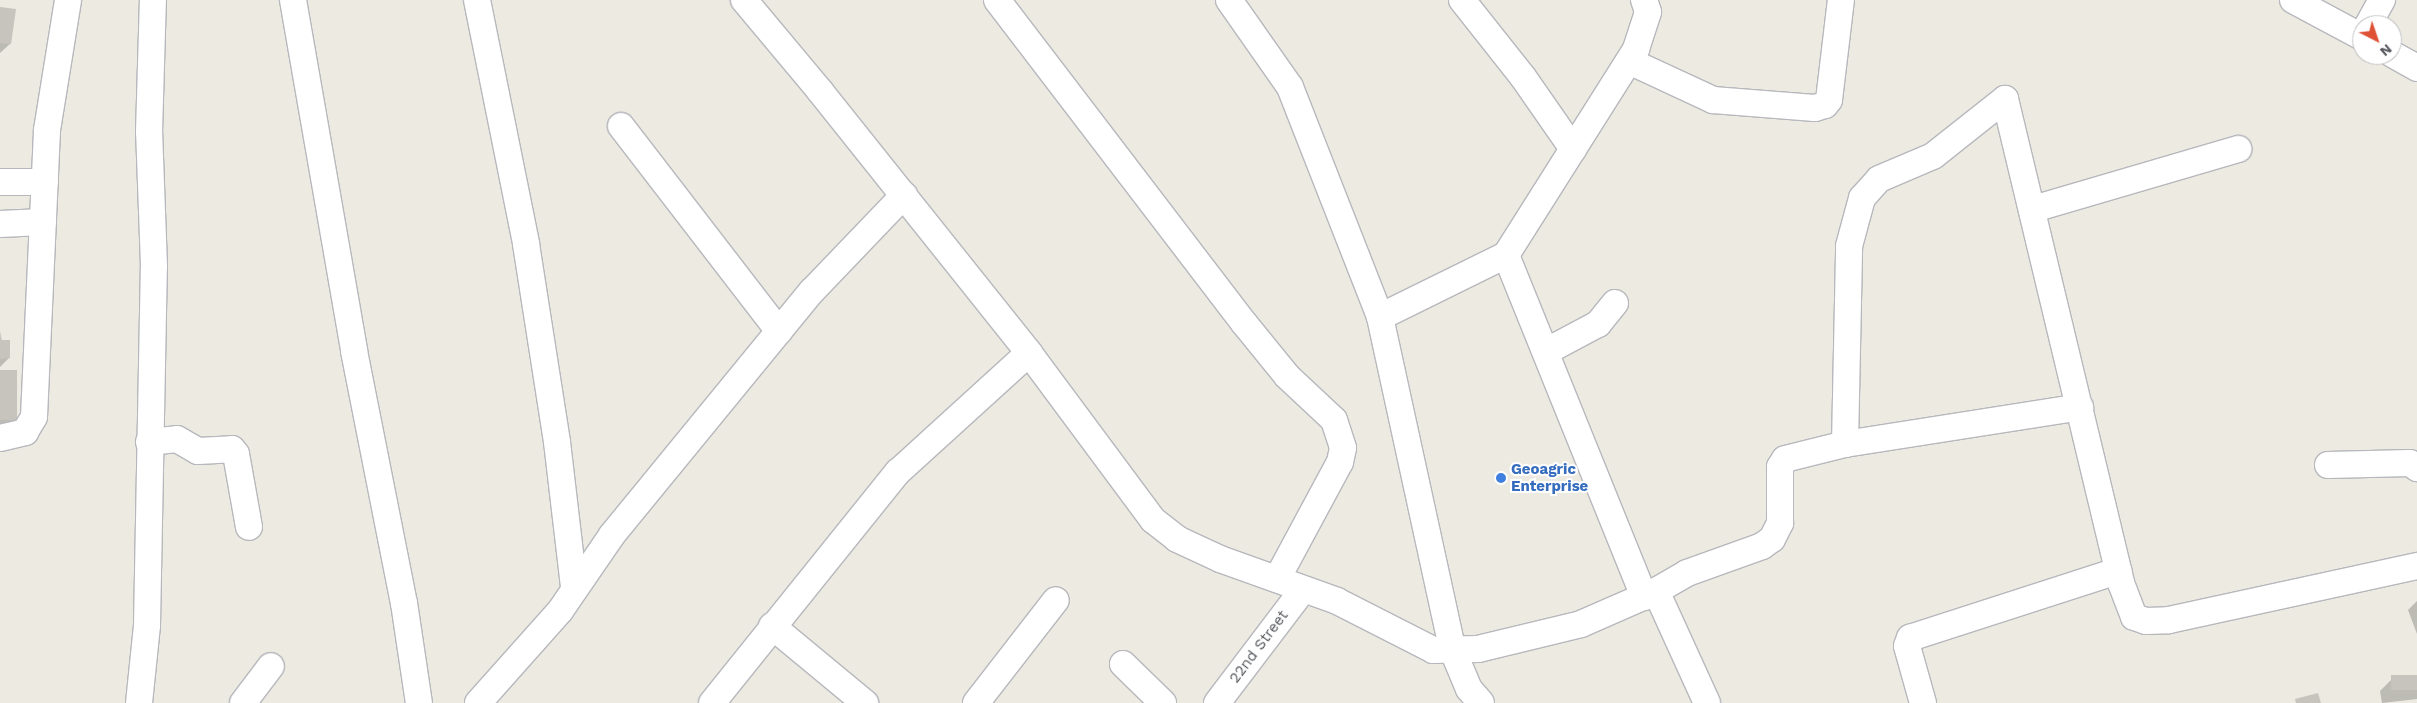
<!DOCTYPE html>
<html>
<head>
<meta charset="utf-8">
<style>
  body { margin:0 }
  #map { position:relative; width:2417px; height:703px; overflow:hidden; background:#eceae1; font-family:"Work Sans",sans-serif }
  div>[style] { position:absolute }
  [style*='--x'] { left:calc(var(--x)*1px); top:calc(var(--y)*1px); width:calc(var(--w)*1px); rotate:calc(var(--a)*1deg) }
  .shadow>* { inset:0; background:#0003 }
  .building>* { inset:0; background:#c7c4be; transform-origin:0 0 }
  .roads { filter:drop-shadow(1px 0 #b7b8bd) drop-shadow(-1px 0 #b7b8bd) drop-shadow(0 1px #b7b8bd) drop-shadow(0 -1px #b7b8bd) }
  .minor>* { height:26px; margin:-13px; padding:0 13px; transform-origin:13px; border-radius:13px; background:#fff }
  .dots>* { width:14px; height:14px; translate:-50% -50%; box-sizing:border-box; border:2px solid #fff; border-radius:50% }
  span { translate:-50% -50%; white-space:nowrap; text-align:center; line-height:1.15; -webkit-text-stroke:4px #fff; paint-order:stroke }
  .shop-label { font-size:15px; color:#366cbe; font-weight:700 }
  .left { translate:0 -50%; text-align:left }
  .street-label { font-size:15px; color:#5a5c61 }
  .north { position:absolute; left:2352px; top:15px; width:50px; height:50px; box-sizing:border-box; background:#fff; border:1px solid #bdbec0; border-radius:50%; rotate:139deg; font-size:14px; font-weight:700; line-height:20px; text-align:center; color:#5a5c61 }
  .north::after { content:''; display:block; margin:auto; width:18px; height:22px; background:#de5135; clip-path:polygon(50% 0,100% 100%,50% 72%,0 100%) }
</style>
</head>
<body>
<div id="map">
  <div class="shadow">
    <i style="clip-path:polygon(0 8px,10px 44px,0 53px)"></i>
    <i style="clip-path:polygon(0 330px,1px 341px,9px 358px,0 367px)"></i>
    <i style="clip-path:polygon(0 371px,15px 419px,4px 430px,0 430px)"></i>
    <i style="clip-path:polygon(2417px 601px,2417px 634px,2408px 610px)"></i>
    <i style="clip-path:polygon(2417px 676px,2417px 699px,2382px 703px,2380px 691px,2391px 680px)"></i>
  </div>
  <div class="building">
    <i style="clip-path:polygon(0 7px,16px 9px,11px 44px,0 43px)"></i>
    <i style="clip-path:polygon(0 333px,2px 340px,10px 340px,10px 358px,0 359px)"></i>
    <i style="left:0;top:370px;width:17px;height:50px"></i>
    <i style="left:2417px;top:675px;width:15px;height:26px;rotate:90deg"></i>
    <i style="clip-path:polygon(2318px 693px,2321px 703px,2296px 703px,2295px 699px)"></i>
  </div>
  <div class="roads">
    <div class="minor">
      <i style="--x:293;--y:0;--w:356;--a:80.1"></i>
      <i style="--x:354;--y:351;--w:257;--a:78.8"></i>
      <i style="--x:404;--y:603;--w:101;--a:81.5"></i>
      <i style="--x:477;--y:0;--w:249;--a:78.6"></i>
      <i style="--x:526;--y:244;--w:200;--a:81.1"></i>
      <i style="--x:557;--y:442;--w:145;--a:83.3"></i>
      <i style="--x:744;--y:0;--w:119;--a:50.1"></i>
      <i style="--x:820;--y:91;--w:335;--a:51.4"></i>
      <i style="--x:1029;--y:353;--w:208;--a:53.4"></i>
      <i style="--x:1153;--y:520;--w:31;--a:38"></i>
      <i style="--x:1177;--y:539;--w:47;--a:24.9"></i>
      <i style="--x:1220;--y:559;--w:124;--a:19.7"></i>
      <i style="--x:1337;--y:601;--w:108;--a:27"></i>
      <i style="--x:1433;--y:650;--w:45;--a:-1.3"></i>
      <i style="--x:1478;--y:649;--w:106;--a:-13.6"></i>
      <i style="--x:1581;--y:624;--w:82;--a:-23.7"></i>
      <i style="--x:1656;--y:591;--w:36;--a:-30"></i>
      <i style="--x:1687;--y:573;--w:80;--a:-19.8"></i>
      <i style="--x:1762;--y:546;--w:12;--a:-35"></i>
      <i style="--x:1772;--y:539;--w:18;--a:-63"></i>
      <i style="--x:1780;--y:523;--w:56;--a:-90"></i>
      <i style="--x:1780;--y:467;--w:9;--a:-58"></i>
      <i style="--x:1785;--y:459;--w:62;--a:-14"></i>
      <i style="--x:1845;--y:444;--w:238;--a:-8.9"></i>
      <i style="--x:997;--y:0;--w:407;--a:52.6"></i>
      <i style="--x:1244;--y:323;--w:68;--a:50.9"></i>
      <i style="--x:1287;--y:376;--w:64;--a:43.1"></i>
      <i style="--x:1334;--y:420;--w:29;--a:72"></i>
      <i style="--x:1343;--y:448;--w:14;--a:102"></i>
      <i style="--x:1340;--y:462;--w:133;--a:118.3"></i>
      <i style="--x:1229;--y:0;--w:106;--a:55"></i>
      <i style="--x:1290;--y:87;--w:247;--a:68.6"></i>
      <i style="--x:1380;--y:317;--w:342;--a:77.7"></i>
      <i style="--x:1453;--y:651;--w:41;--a:67.2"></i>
      <i style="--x:1469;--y:689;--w:18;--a:49"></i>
      <i style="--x:1462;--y:0;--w:98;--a:51.6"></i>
      <i style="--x:1523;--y:77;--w:88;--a:55.2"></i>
      <i style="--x:2293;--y:0;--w:78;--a:28.2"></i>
      <i style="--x:2368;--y:25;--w:29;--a:-61"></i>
      <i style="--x:2392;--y:54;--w:29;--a:29"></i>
      <i style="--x:1629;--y:61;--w:93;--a:24.9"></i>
      <i style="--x:1713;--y:100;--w:102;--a:4.5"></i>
      <i style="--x:1815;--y:108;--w:10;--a:-17"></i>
      <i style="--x:1825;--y:105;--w:6;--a:-51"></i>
      <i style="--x:1829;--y:100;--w:101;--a:-83.2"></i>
      <i style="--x:621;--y:126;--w:259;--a:52.4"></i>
      <i style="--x:0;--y:182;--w:45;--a:0"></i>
      <i style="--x:2033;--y:209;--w:214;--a:-16.3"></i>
      <i style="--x:0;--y:224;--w:43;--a:-2.7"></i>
      <i style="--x:1506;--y:255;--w:369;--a:68"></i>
      <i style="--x:1380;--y:317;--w:140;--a:-26.2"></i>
      <i style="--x:1506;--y:255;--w:244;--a:-57.7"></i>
      <i style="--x:1636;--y:49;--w:39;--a:-72"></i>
      <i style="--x:1648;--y:12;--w:13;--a:-108"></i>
      <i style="--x:1547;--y:351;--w:58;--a:-27.9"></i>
      <i style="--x:1598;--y:324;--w:27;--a:-51"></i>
      <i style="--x:0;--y:438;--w:26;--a:-13"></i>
      <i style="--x:25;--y:432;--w:17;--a:-59"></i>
      <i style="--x:34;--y:417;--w:287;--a:-87.4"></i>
      <i style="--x:47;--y:130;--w:132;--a:-80.8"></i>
      <i style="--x:149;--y:442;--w:28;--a:-6"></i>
      <i style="--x:177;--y:439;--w:24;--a:30"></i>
      <i style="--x:198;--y:451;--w:34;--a:-3"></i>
      <i style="--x:232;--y:449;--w:6;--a:51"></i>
      <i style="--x:236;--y:454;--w:74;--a:79.9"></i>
      <i style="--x:1845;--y:444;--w:198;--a:-88.8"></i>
      <i style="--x:1849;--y:246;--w:50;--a:-74.8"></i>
      <i style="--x:1862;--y:198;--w:25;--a:-48"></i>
      <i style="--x:1879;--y:179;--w:59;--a:-23.1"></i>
      <i style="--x:1933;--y:156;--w:92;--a:-38.4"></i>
      <i style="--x:2005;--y:99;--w:498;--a:76.5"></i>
      <i style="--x:2121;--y:583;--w:36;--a:69"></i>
      <i style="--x:2134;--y:617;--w:13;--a:18"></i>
      <i style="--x:2146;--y:621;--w:23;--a:-2"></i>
      <i style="--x:2169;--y:620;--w:254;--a:-12.3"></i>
      <i style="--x:2328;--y:465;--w:82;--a:-1.4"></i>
      <i style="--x:2410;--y:463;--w:9;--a:36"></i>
      <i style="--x:1656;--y:591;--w:123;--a:65.5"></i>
      <i style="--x:772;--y:626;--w:121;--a:39.6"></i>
      <i style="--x:1123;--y:664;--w:56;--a:44.3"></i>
      <i style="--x:139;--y:703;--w:78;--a:-84.1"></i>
      <i style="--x:147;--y:625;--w:359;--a:-88.9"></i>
      <i style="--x:154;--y:266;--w:134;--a:-92.1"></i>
      <i style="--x:149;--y:132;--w:132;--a:-88.3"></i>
      <i style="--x:243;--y:703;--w:46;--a:-52.9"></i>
      <i style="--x:478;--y:703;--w:123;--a:-48.3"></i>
      <i style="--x:560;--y:611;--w:92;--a:-55.6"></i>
      <i style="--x:612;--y:535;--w:315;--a:-50.7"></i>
      <i style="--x:812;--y:291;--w:133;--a:-46.2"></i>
      <i style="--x:712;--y:703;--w:297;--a:-51.2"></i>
      <i style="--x:898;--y:472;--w:177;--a:-42.3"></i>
      <i style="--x:976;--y:703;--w:130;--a:-52.2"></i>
      <i style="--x:1217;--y:703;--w:141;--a:-52.8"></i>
      <i style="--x:1923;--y:703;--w:59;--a:-105.7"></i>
      <i style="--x:1907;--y:646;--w:9;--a:-69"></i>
      <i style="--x:1910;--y:638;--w:219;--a:-17.9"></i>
    </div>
  </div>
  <div class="dots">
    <i style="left:1501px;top:478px;background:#3f7fe0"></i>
  </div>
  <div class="shop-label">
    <span class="left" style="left:1511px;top:478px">Geoagric<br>Enterprise</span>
  </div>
  <div class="street-label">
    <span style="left:1259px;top:647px;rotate:-53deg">22nd Street</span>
  </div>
  <div class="north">N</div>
</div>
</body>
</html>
